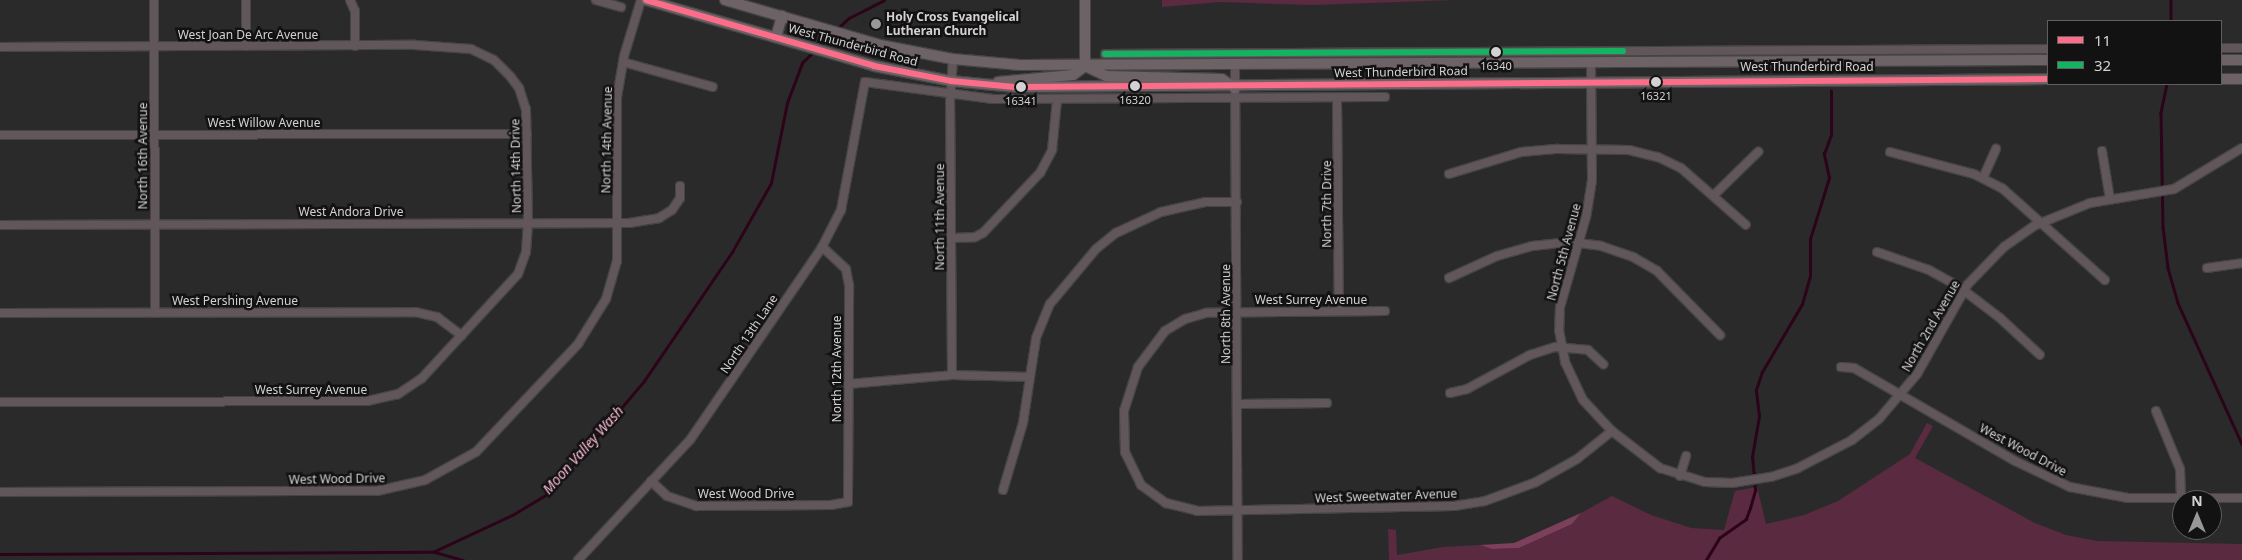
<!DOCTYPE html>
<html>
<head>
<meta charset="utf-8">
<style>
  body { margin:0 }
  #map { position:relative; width:2242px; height:560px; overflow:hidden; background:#2b2a2a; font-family:"Noto Sans",sans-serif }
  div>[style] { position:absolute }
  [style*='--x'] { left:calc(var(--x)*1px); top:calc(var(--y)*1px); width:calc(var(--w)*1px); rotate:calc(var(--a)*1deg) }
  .green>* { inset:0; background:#5a2a40 }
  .forest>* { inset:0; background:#7c405c }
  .stream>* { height:2.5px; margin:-1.25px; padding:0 1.25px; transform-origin:1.25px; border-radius:1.25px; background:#2c0419 }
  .roads { filter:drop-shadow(1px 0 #464545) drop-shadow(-1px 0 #464545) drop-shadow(0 1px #464545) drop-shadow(0 -1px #464545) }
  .street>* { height:8px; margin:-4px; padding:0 4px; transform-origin:4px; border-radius:4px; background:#61575b }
  .secondary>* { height:10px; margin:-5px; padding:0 5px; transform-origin:5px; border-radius:5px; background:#6d6266 }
  .bus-1>* { height:6px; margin:-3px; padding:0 3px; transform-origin:3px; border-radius:3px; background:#fb6d88 }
  .bus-2>* { height:6px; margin:-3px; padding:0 3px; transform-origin:3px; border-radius:3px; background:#13b361 }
  .dots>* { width:14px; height:14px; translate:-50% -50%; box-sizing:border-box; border:2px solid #131212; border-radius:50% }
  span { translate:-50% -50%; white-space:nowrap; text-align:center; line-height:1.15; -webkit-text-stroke:5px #131212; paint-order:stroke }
  .bus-label { font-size:11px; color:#d4d1d2 }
  .poi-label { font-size:12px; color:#d4d1d2; font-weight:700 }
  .left { translate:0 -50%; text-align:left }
  .street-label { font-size:12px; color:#d4d1d2 }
  .water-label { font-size:14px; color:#f9bad5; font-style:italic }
  .legend { position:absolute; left:2047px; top:20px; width:175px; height:65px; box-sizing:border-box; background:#131212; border:1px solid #605e5f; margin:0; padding:6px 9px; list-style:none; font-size:15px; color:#d4d1d2 }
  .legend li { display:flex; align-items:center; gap:10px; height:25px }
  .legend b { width:25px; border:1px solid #605e5f }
  .north { position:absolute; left:2172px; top:490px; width:50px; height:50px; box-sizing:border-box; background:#131212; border:1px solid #605e5f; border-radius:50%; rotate:0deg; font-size:14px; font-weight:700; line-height:20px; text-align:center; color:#d4d1d2 }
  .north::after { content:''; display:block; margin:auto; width:18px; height:22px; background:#999797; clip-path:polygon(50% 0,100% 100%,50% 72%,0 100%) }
</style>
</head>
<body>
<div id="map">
  <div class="green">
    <i style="clip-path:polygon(1162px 0,1456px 0,1312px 5px,1220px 2px,1162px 7px)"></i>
    <i style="clip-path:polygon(1927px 423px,1933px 426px,1915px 458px,2035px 523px,2066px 535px,2097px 541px,2242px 544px,2242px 560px,1389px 560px,1388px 529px,1396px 530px,1397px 555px,1443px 547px,1480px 545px,1492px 549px,1519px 548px,1572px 524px,1581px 513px,1612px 496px,1651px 515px,1691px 528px,1724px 530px,1735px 491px,1757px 487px,1766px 524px,1804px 515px,1838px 501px,1910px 454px)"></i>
  </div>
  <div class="forest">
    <i style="clip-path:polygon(1581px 513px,1572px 524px,1519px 548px,1492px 549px,1480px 545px,1514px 543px)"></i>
  </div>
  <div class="stream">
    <i style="--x:2171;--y:0;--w:21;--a:90"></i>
    <i style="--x:837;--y:29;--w:16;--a:-43"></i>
    <i style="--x:849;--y:18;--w:39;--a:-27"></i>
    <i style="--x:819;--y:46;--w:16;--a:-43"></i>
    <i style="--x:2167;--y:84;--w:30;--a:102"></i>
    <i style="--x:2161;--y:113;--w:114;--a:89"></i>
    <i style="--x:2163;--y:227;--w:41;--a:83"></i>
    <i style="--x:2168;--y:268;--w:36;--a:74"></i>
    <i style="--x:2178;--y:303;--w:155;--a:65.6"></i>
    <i style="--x:435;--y:552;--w:29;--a:16"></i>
    <i style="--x:0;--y:554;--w:433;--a:-0.3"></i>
    <i style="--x:433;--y:552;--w:89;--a:-25.1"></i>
    <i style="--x:514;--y:514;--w:41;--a:-31"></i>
    <i style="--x:549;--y:493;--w:147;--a:-49.7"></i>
    <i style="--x:644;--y:381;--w:156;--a:-55.7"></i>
    <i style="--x:732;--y:252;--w:79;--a:-60.5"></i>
    <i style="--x:771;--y:183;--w:82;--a:-78.7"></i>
    <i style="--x:787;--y:103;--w:43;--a:-69.4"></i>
    <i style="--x:802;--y:63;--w:16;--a:-45"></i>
    <i style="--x:1706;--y:560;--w:26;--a:-59"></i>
    <i style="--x:1719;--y:538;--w:33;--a:-35"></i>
    <i style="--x:1746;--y:519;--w:12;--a:-70"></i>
    <i style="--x:1750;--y:508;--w:19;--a:-74"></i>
    <i style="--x:1755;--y:490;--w:33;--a:-95"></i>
    <i style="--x:1752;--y:457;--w:42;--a:-80.3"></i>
    <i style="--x:1759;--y:416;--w:26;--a:-97"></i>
    <i style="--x:1756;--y:390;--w:19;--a:-72"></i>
    <i style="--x:1762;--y:372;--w:79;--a:-59.5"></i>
    <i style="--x:1802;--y:304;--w:29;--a:-74"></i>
    <i style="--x:1810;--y:276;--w:37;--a:-90"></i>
    <i style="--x:1810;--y:239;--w:64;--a:-72.7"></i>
    <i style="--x:1829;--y:178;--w:25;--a:-102"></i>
    <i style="--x:1824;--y:154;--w:20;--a:-70"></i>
    <i style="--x:1831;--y:135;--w:44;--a:-90"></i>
  </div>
  <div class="roads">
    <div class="street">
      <i style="--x:154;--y:0;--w:313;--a:89.8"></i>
      <i style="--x:246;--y:0;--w:46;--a:90"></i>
      <i style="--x:350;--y:0;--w:12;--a:66"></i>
      <i style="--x:355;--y:11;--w:35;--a:90"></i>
      <i style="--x:596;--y:0;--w:26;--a:16"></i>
      <i style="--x:0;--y:47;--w:415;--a:-0.3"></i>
      <i style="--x:415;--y:45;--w:56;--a:4.1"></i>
      <i style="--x:471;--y:49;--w:25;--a:26"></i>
      <i style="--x:494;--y:60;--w:23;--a:45"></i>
      <i style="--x:510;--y:76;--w:15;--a:53"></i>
      <i style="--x:519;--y:88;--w:22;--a:72"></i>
      <i style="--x:526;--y:109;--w:114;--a:89"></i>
      <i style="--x:528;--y:223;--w:29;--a:94"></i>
      <i style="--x:526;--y:252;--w:23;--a:110"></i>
      <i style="--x:518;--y:274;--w:142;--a:132.7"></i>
      <i style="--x:422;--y:378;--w:29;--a:146"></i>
      <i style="--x:398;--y:394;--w:31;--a:167"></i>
      <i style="--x:368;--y:401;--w:368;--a:179.8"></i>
      <i style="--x:2221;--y:48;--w:21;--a:0"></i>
      <i style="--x:1105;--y:54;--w:943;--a:-0.3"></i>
      <i style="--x:623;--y:62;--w:93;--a:15.5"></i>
      <i style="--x:1591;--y:64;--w:116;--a:89.5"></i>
      <i style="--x:1592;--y:180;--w:37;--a:99"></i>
      <i style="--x:1586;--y:217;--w:94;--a:106.1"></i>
      <i style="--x:1560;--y:307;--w:23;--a:92"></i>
      <i style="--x:1559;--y:330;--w:33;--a:79"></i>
      <i style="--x:1565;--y:362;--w:42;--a:64.7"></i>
      <i style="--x:1583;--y:400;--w:42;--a:46.9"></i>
      <i style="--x:1612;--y:431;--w:61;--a:37.6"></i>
      <i style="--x:1660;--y:468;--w:47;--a:17.3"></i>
      <i style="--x:1705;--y:482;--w:27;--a:2"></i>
      <i style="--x:1732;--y:483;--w:39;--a:-9"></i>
      <i style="--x:1771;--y:477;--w:28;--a:-18"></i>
      <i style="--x:1798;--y:468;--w:61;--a:-27.4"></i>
      <i style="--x:1852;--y:440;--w:34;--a:-38"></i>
      <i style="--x:1879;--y:419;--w:59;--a:-49.8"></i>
      <i style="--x:1917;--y:374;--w:103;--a:-60.5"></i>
      <i style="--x:1968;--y:284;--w:52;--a:-45.8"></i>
      <i style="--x:2004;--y:247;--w:39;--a:-35"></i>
      <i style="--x:2036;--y:225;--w:58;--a:-22.2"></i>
      <i style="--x:2090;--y:203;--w:85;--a:-9.5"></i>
      <i style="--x:2174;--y:189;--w:79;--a:-31.1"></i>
      <i style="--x:1235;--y:67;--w:493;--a:89.7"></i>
      <i style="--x:1337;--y:97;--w:214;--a:89.5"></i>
      <i style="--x:0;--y:135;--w:527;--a:-0.11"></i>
      <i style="--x:2102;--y:151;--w:49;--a:80.5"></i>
      <i style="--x:1890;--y:152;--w:87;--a:14.7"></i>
      <i style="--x:1974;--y:174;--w:31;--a:27"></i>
      <i style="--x:2002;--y:188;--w:138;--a:41.8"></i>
      <i style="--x:1449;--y:174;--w:75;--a:-17"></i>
      <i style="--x:1521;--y:152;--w:37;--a:-5"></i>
      <i style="--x:1558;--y:149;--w:71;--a:0.8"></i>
      <i style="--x:1629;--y:150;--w:30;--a:14"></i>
      <i style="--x:1658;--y:157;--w:25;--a:26"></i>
      <i style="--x:1681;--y:168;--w:86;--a:41.2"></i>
      <i style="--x:1983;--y:178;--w:32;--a:-66"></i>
      <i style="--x:1714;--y:195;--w:62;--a:-44.3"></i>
      <i style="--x:0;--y:225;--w:629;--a:-0.18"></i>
      <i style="--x:629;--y:223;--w:30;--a:-9"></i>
      <i style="--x:659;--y:218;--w:15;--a:-32"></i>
      <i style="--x:672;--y:210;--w:14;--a:-56"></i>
      <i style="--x:680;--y:198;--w:12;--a:-90"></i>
      <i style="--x:951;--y:238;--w:24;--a:-2"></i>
      <i style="--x:975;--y:237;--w:9;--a:-27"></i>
      <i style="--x:983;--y:233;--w:83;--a:-46.5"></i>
      <i style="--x:1040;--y:173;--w:26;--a:-62"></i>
      <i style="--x:1052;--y:150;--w:50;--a:-84.3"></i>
      <i style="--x:1877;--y:252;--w:55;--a:19.1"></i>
      <i style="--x:1929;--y:270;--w:33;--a:29"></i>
      <i style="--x:1958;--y:286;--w:53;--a:37.3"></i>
      <i style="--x:2000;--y:318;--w:54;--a:42.8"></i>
      <i style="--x:2207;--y:268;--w:35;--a:-8"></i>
      <i style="--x:1449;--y:278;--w:53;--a:-24.6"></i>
      <i style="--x:1497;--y:256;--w:36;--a:-16"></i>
      <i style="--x:1532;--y:246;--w:38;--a:-6"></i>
      <i style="--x:1570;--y:242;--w:31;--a:7"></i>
      <i style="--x:1601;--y:246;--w:34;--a:19"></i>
      <i style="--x:1633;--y:257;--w:28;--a:30"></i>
      <i style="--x:1657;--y:271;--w:90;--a:45.5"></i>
      <i style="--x:1385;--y:311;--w:179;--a:179.4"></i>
      <i style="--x:1206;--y:313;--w:22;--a:164"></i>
      <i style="--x:1185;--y:319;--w:23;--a:149"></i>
      <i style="--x:1165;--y:331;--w:45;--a:126.9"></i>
      <i style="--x:1138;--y:367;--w:46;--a:107.7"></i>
      <i style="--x:1124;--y:411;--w:41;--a:88.6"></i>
      <i style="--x:1125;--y:452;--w:37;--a:64"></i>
      <i style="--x:1141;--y:485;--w:31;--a:36"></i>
      <i style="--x:1166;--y:503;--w:32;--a:14"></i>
      <i style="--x:1197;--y:511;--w:257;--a:-1.1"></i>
      <i style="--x:1454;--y:506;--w:31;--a:-9"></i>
      <i style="--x:1485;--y:501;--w:54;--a:-20.4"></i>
      <i style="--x:1536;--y:482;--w:47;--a:-29.3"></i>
      <i style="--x:1577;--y:459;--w:45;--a:-38.7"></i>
      <i style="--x:0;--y:313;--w:415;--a:-0.1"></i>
      <i style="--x:415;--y:312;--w:23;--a:13"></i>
      <i style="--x:437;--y:317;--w:31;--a:37"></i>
      <i style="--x:1841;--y:367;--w:13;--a:4"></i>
      <i style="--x:1854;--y:368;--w:186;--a:30"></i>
      <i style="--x:2015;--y:461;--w:61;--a:25.3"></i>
      <i style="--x:2070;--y:487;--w:59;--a:10.7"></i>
      <i style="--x:2128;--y:498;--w:114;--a:0"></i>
      <i style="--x:952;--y:375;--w:273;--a:-90.4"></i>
      <i style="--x:950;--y:102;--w:43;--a:-86"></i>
      <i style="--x:848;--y:384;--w:104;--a:-4.9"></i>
      <i style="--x:952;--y:375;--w:78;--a:1.5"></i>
      <i style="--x:1030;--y:377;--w:39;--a:-81"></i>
      <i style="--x:1036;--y:338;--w:37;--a:-68"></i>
      <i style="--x:1050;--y:304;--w:72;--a:-50.1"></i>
      <i style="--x:1096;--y:249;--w:26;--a:-39"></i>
      <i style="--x:1116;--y:233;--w:50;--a:-25"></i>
      <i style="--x:1161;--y:212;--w:45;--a:-12.8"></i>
      <i style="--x:1205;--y:202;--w:32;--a:0"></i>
      <i style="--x:1450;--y:393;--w:17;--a:-13"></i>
      <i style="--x:1467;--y:389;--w:72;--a:-28.4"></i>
      <i style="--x:1530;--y:355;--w:26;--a:-18"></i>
      <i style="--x:1555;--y:347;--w:33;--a:5"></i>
      <i style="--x:1588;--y:350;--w:21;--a:43"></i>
      <i style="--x:1238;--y:404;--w:89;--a:-0.6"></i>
      <i style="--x:2156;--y:411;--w:63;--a:67.5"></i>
      <i style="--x:2180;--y:469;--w:30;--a:88"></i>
      <i style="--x:1680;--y:476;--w:21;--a:-73"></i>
      <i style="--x:651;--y:481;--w:22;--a:43"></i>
      <i style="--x:667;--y:496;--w:31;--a:19"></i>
      <i style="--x:696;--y:506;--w:135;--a:-0.4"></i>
      <i style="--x:831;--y:505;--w:17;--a:-10"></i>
      <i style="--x:848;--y:502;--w:217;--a:-89.7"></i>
      <i style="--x:849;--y:285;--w:16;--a:-101"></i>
      <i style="--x:846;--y:269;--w:33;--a:-137"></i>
      <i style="--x:1003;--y:490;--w:70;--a:-73.4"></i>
      <i style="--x:1023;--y:423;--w:47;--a:-81.3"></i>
      <i style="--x:0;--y:492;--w:377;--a:-0.2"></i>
      <i style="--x:377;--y:491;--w:49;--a:-12.9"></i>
      <i style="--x:425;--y:480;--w:58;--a:-28.8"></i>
      <i style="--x:476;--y:452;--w:149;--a:-46.6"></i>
      <i style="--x:578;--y:344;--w:53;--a:-58.1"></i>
      <i style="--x:606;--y:299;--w:40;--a:-74"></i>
      <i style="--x:617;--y:261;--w:164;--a:-90"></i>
      <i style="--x:617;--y:97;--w:42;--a:-80.3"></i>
      <i style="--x:624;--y:56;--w:59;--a:-73.1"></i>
      <i style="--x:578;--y:560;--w:164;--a:-47"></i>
      <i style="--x:690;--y:440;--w:234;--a:-55.6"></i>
      <i style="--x:822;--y:247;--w:42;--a:-62.8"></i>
      <i style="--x:841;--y:210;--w:130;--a:-79.4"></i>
      <i style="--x:865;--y:82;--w:129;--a:7.6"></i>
      <i style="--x:993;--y:99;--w:392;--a:-0.3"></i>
    </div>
    <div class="secondary">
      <i style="--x:646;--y:0;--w:237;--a:16.1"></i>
      <i style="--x:874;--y:66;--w:78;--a:11"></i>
      <i style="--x:951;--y:81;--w:64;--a:5.4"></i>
      <i style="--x:1015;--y:87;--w:1033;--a:-0.44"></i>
      <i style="--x:725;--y:0;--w:161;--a:16.2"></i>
      <i style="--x:880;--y:45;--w:74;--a:10.9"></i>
      <i style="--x:953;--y:59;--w:67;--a:5.1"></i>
      <i style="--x:1020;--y:65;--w:1028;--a:-0.28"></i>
      <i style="--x:776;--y:37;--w:22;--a:-74"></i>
      <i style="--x:2221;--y:60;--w:21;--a:0"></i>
      <i style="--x:1085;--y:66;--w:23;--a:25"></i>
      <i style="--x:1106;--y:76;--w:116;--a:1.5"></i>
      <i style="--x:1222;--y:79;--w:16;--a:35"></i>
      <i style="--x:1085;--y:66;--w:66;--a:-90"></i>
      <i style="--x:2221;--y:79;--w:21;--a:0"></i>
      <i style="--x:998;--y:82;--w:75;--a:-5.3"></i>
      <i style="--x:1073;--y:75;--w:15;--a:-37"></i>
    </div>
  </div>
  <div class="bus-1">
    <i style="--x:646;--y:0;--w:237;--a:16.1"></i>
    <i style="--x:874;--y:66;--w:78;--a:11"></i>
    <i style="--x:951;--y:81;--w:64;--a:5.4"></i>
    <i style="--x:1015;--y:87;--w:1033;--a:-0.44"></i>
  </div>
  <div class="bus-2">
    <i style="--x:1105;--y:54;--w:518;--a:-0.33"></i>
  </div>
  <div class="dots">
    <i style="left:876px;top:24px;background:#999797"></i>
    <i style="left:1496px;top:52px;background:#d4d1d2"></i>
    <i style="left:1656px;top:82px;background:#d4d1d2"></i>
    <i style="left:1135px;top:86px;background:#d4d1d2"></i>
    <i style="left:1021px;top:87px;background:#d4d1d2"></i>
  </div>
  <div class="bus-label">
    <span style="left:1496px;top:66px">16340</span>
    <span style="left:1656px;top:96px">16321</span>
    <span style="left:1135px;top:100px">16320</span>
    <span style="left:1021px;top:101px">16341</span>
  </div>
  <div class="poi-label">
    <span class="left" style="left:886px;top:24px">Holy Cross Evangelical<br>Lutheran Church</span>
  </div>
  <div class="street-label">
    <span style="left:248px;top:35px">West Joan De Arc Avenue</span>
    <span style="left:853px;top:45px;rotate:15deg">West Thunderbird Road</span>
    <span style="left:1807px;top:67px">West Thunderbird Road</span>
    <span style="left:1401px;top:72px;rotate:-1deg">West Thunderbird Road</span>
    <span style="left:264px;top:123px">West Willow Avenue</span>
    <span style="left:607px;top:140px;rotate:-89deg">North 14th Avenue</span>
    <span style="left:143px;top:156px;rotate:-90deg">North 16th Avenue</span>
    <span style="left:516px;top:166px;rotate:-91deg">North 14th Drive</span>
    <span style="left:1327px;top:204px;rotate:-90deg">North 7th Drive</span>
    <span style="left:351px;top:212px">West Andora Drive</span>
    <span style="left:940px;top:217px;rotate:-90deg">North 11th Avenue</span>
    <span style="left:1564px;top:252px;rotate:-75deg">North 5th Avenue</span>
    <span style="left:1311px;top:300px">West Surrey Avenue</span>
    <span style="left:235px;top:301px">West Pershing Avenue</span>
    <span style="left:1226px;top:314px;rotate:-90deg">North 8th Avenue</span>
    <span style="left:1931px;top:326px;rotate:-60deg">North 2nd Avenue</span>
    <span style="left:749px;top:334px;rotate:-56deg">North 13th Lane</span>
    <span style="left:837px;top:369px;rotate:-90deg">North 12th Avenue</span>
    <span style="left:311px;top:390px">West Surrey Avenue</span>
    <span style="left:2023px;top:450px;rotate:28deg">West Wood Drive</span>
    <span style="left:337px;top:479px;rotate:-1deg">West Wood Drive</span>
    <span style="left:746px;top:494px">West Wood Drive</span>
    <span style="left:1386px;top:496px;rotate:-2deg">West Sweetwater Avenue</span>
  </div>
  <div class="water-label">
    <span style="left:583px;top:450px;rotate:-48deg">Moon Valley Wash</span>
  </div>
  <ul class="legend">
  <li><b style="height:6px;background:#fb6d88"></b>11</li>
  <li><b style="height:6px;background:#13b361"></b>32</li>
  </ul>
  <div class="north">N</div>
</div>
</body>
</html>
